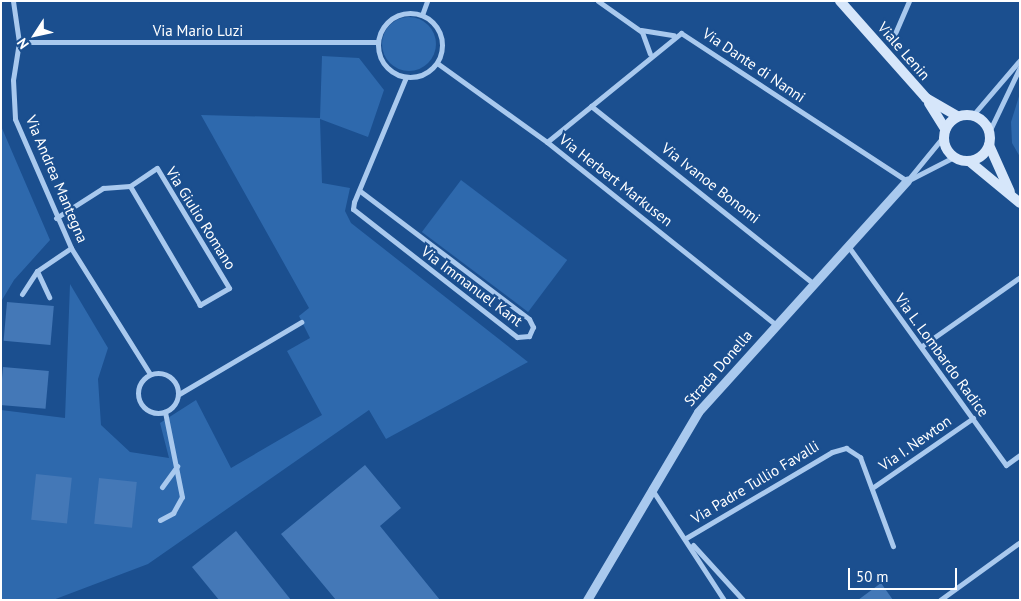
<!DOCTYPE html>
<html>
<head>
<meta charset="utf-8">
<style>
  body { margin:0 }
  #map { position:relative; width:1021px; height:601px; overflow:hidden; background:#1b4f8f; font-family:"PT Sans",sans-serif }
  div>[style] { position:absolute }
  [style*='--x'] { left:calc(var(--x)*1px); top:calc(var(--y)*1px); width:calc(var(--w)*1px); rotate:calc(var(--a)*1deg) }
  .green>* { inset:0; background:#2e69ad; transform-origin:0 0 }
  .round { border-radius:50% }
  .building>* { inset:0; background:#4478b7; transform-origin:0 0 }
  .minor>* { height:5px; margin:-2.5px; padding:0 2.5px; transform-origin:2.5px; border-radius:2.5px; background:#a9c9ee }
  .minor>.ring { margin:-2.5px; padding:0; box-sizing:content-box; background:none; border:5px solid #a9c9ee; border-radius:50% }
  .tertiary>* { height:9px; margin:-4.5px; padding:0 4.5px; transform-origin:4.5px; border-radius:4.5px; background:#a9c9ee }
  .secondary>* { height:10px; margin:-5px; padding:0 5px; transform-origin:5px; border-radius:5px; background:#d6e6fa }
  .secondary>.ring { margin:-5px; padding:0; box-sizing:content-box; background:none; border:10px solid #d6e6fa; border-radius:50% }
  span { translate:-50% -50%; white-space:nowrap; text-align:center; line-height:1.15; -webkit-text-stroke:4.5px #1b4f8f; paint-order:stroke }
  .street-label { font-size:15px; color:#fff }
  .frame { position:absolute; inset:0; border:2px solid #fff; pointer-events:none }
  .north { position:absolute; left:10px; top:10px; width:50px; height:50px; -webkit-text-stroke:4px #1b4f8f; paint-order:stroke; rotate:235deg; font-size:14px; font-weight:700; line-height:20px; text-align:center; color:#fff }
  .north::after { content:''; display:block; margin:auto; width:18px; height:22px; background:#fff; clip-path:polygon(50% 0,100% 100%,50% 72%,0 100%) }
  .scale { position:absolute; left:848px; top:568px; width:109px; height:22px; box-sizing:border-box; border:2px solid #fff; border-top:0; padding-left:6px; font-size:15px; line-height:18px; white-space:nowrap; color:#fff; -webkit-text-stroke:4px #1b4f8f; paint-order:stroke }
</style>
</head>
<body>
<div id="map">
  <div class="green">
    <i class="round" style="left:382px;top:17px;width:54px;height:54px"></i>
    <i style="clip-path:polygon(322px 56px,359px 58px,384px 90px,368px 137px,320px 119px,322px 183px,350px 188px,345px 211px,351px 223px,528px 362px,386px 439px,369px 410px,148px 564px,53px 600px,1px 600px,1px 410px,65px 418px,70px 284px,108px 348px,98px 379px,101px 425px,130px 452px,169px 458px,160px 423px,196px 400px,231px 468px,322px 415px,287px 351px,310px 338px,299px 316px,309px 308px,201px 115px,320px 118px)"></i>
    <i style="clip-path:polygon(1020px 93px,1020px 157px,1012px 143px,1011px 122px)"></i>
    <i style="clip-path:polygon(1px 126px,50px 240px,14px 280px,2px 300px,1px 318px)"></i>
    <i style="left:461px;top:180px;width:133px;height:65px;rotate:37deg"></i>
  </div>
  <div class="building">
    <i style="left:7px;top:302px;width:47px;height:39px;rotate:5deg"></i>
    <i style="left:3px;top:367px;width:46px;height:38px;rotate:5deg"></i>
    <i style="clip-path:polygon(365px 465px,401px 508px,380px 526px,440px 600px,336px 600px,281px 534px)"></i>
    <i style="left:36px;top:474px;width:36px;height:46px;rotate:6deg"></i>
    <i style="left:99px;top:478px;width:38px;height:46px;rotate:6deg"></i>
    <i style="clip-path:polygon(236px 531px,291px 600px,219px 600px,192px 567px)"></i>
    <i style="clip-path:polygon(881px 583px,893px 600px,858px 600px)"></i>
  </div>
  <div class="minor">
    <i style="--x:13;--y:1;--w:41;--a:81.7"></i>
    <i style="--x:19;--y:42;--w:38;--a:99"></i>
    <i style="--x:13;--y:80;--w:39;--a:87"></i>
    <i style="--x:15;--y:119;--w:141;--a:66.5"></i>
    <i style="--x:71;--y:248;--w:149;--a:57.9"></i>
    <i style="--x:598;--y:1;--w:54;--a:35.2"></i>
    <i style="--x:642;--y:32;--w:23;--a:70"></i>
    <i class="ring" style="left:378px;top:13px;width:59px;height:59px"></i>
    <i style="--x:422;--y:15;--w:15;--a:-70"></i>
    <i style="--x:641;--y:30;--w:33;--a:9"></i>
    <i style="--x:893;--y:38;--w:40;--a:-66.6"></i>
    <i style="--x:19;--y:42;--w:359;--a:0"></i>
    <i style="--x:437;--y:63;--w:135;--a:35.7"></i>
    <i style="--x:547;--y:142;--w:292;--a:38.6"></i>
    <i style="--x:591;--y:106;--w:284;--a:38.6"></i>
    <i style="--x:973;--y:115;--w:72;--a:-49.5"></i>
    <i style="--x:989;--y:132;--w:72;--a:-64.5"></i>
    <i style="--x:547;--y:142;--w:173;--a:-39.1"></i>
    <i style="--x:681;--y:33;--w:270;--a:33.2"></i>
    <i style="--x:909;--y:180;--w:51;--a:-27.1"></i>
    <i style="--x:907;--y:181;--w:57;--a:-50.7"></i>
    <i style="--x:360;--y:191;--w:212;--a:37.1"></i>
    <i style="--x:529;--y:319;--w:9;--a:63"></i>
    <i style="--x:533;--y:327;--w:10;--a:114"></i>
    <i style="--x:529;--y:336;--w:12;--a:175"></i>
    <i style="--x:517;--y:337;--w:208;--a:-142"></i>
    <i style="--x:353;--y:209;--w:7;--a:-82"></i>
    <i style="--x:354;--y:202;--w:135;--a:-67.4"></i>
    <i style="--x:56;--y:218;--w:56;--a:-32.6"></i>
    <i style="--x:103;--y:188;--w:27;--a:-4"></i>
    <i style="--x:130;--y:186;--w:32;--a:-34"></i>
    <i style="--x:157;--y:168;--w:140;--a:59"></i>
    <i style="--x:229;--y:288;--w:34;--a:150"></i>
    <i style="--x:200;--y:305;--w:138;--a:-120.5"></i>
    <i style="--x:848;--y:246;--w:270;--a:54.2"></i>
    <i style="--x:1006;--y:465;--w:17;--a:-36"></i>
    <i style="--x:37;--y:271;--w:29;--a:65"></i>
    <i style="--x:22;--y:294;--w:27;--a:-57"></i>
    <i style="--x:37;--y:271;--w:41;--a:-34.1"></i>
    <i style="--x:922;--y:346;--w:120;--a:-35.1"></i>
    <i class="ring" style="left:138px;top:373px;width:35px;height:35px"></i>
    <i style="--x:179;--y:394;--w:142;--a:-30.5"></i>
    <i style="--x:162;--y:487;--w:26;--a:-54"></i>
    <i style="--x:651;--y:488;--w:134;--a:56.9"></i>
    <i style="--x:872;--y:488;--w:123;--a:-34.7"></i>
    <i style="--x:160;--y:520;--w:15;--a:-28"></i>
    <i style="--x:173;--y:513;--w:18;--a:-61"></i>
    <i style="--x:182;--y:497;--w:87;--a:-101.3"></i>
    <i style="--x:686;--y:538;--w:169;--a:-30.5"></i>
    <i style="--x:832;--y:452;--w:15;--a:-16"></i>
    <i style="--x:846;--y:448;--w:17;--a:33"></i>
    <i style="--x:860;--y:457;--w:95;--a:69.7"></i>
    <i style="--x:693;--y:545;--w:74;--a:47.7"></i>
    <i style="--x:940;--y:600;--w:99;--a:-35.9"></i>
  </div>
  <div class="tertiary">
    <i style="--x:587;--y:600;--w:218;--a:-59.4"></i>
    <i style="--x:698;--y:412;--w:312;--a:-47.9"></i>
  </div>
  <div class="secondary">
    <i style="--x:840;--y:1;--w:130;--a:48.4"></i>
    <i style="--x:926;--y:98;--w:36;--a:30"></i>
    <i style="--x:929;--y:103;--w:31;--a:58"></i>
    <i class="ring" style="left:944px;top:115px;width:36px;height:36px"></i>
    <i style="--x:989;--y:145;--w:51;--a:65.9"></i>
    <i style="--x:969;--y:161;--w:66;--a:39.5"></i>
  </div>
  <div class="street-label">
    <span style="left:198px;top:31px">Via Mario Luzi</span>
    <span style="left:904px;top:51px;rotate:49deg">Viale Lenin</span>
    <span style="left:754px;top:65px;rotate:34deg">Via Dante di Nanni</span>
    <span style="left:57px;top:179px;rotate:67deg">Via Andrea Mantegna</span>
    <span style="left:616px;top:180px;rotate:38deg">Via Herbert Markusen</span>
    <span style="left:711px;top:183px;rotate:38deg">Via Ivanoe Bonomi</span>
    <span style="left:201px;top:218px;rotate:58deg">Via Giulio Romano</span>
    <span style="left:472px;top:286px;rotate:37deg">Via Immanuel Kant</span>
    <span style="left:942px;top:355px;rotate:54deg">Via L. Lombardo Radice</span>
    <span style="left:718px;top:368px;rotate:-49deg">Strada Donella</span>
    <span style="left:915px;top:443px;rotate:-35deg">Via I. Newton</span>
    <span style="left:755px;top:482px;rotate:-31deg">Via Padre Tullio Favalli</span>
  </div>
  <div class="frame"></div>
  <div class="north">N</div>
  <div class="scale">50 m</div>
</div>
</body>
</html>
